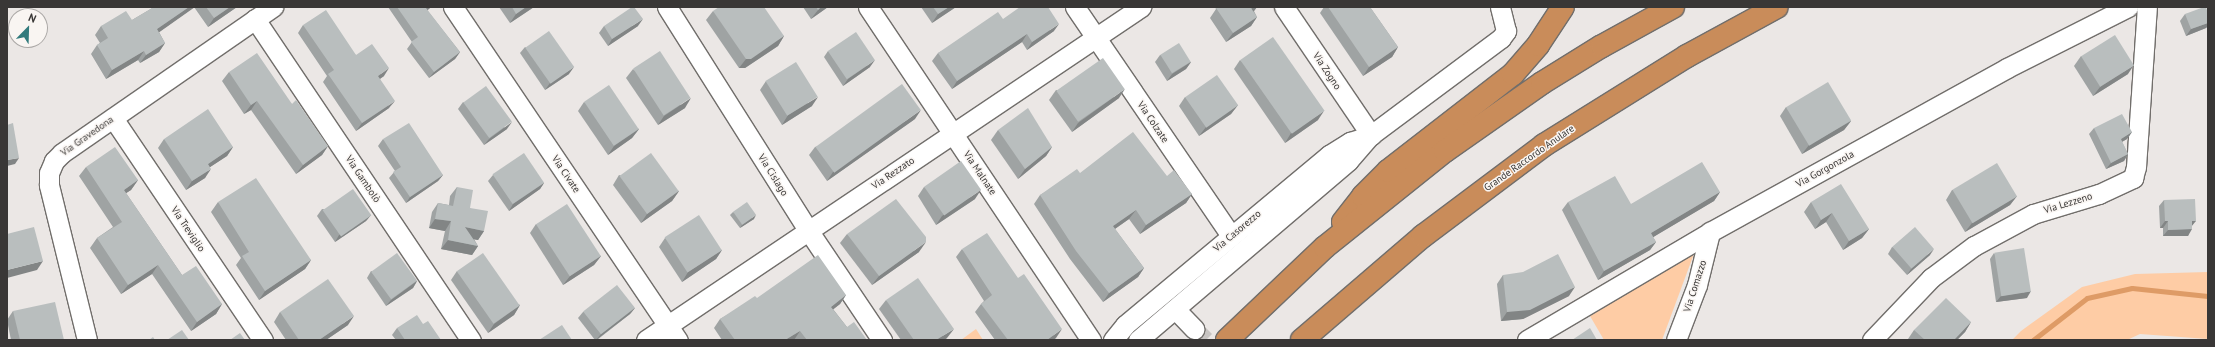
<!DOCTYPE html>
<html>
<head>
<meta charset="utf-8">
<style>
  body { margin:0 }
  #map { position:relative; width:2215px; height:347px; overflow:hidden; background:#ebe7e5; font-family:"PT Sans",sans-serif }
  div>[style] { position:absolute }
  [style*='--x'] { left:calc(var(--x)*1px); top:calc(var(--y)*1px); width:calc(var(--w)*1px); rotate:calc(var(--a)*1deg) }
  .green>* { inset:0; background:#fecca5 }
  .stream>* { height:5px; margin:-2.5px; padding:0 2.5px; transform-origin:2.5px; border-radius:2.5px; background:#de9b66 }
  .minor-tunnel>* { height:19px; margin-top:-9.5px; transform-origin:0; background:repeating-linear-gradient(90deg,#c7c4c2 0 19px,transparent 0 29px) }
  .roads { filter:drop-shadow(1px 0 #716e6b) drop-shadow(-1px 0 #716e6b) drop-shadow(0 1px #716e6b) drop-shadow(0 -1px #716e6b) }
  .minor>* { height:19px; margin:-9.5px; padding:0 9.5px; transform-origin:9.5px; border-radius:9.5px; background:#fff }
  .motorway>* { height:22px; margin:-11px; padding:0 11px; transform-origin:11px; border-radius:11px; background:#c98c5a }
  .wall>* { inset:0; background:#9fa3a3 }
  .shaded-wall>* { inset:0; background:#828585 }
  .building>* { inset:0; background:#b9bebe; transform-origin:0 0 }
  span { translate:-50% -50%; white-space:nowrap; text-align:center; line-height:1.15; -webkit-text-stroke:3px #f9f5f2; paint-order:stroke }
  .street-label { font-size:10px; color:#393736 }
  .frame { position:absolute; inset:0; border:8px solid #393736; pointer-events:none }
  .north { position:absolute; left:8px; top:8px; width:40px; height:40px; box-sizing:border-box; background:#f9f5f2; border:1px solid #aca9a7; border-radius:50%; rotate:23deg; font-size:11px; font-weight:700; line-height:16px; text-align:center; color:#393736 }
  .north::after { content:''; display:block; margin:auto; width:14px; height:18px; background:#327b7d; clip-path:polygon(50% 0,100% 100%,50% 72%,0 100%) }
</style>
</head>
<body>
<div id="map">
  <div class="green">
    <i style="clip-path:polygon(1695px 251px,1662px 340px,1604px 340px,1590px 316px)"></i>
    <i style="clip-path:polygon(2208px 272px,2208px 339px,2140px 334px,2127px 340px,2012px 340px,2021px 331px,2082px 287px,2135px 274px)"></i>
    <i style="clip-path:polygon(976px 329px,983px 340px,961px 340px)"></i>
  </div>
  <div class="stream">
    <i style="--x:2033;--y:340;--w:68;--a:-37.9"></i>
    <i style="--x:2087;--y:298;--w:46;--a:-12.5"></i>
    <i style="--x:2132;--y:288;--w:76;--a:6"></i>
  </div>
  <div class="minor-tunnel">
    <i style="--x:1194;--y:329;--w:16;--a:45"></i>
  </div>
  <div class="roads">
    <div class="minor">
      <i style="--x:453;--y:7;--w:402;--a:56"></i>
      <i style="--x:667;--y:7;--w:264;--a:57.7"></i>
      <i style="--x:808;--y:230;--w:133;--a:56.1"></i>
      <i style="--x:868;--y:7;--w:401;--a:56.2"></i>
      <i style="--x:1075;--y:7;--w:277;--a:55.7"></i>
      <i style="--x:1284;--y:7;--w:155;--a:55.8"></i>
      <i style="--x:255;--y:19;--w:387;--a:56.1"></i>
      <i style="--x:113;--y:118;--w:268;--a:56"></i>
      <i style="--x:1175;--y:309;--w:28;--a:46"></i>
      <i style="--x:87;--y:340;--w:160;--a:-103.8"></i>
      <i style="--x:49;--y:185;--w:12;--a:-90"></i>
      <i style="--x:49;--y:173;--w:13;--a:-67"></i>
      <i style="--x:54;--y:161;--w:11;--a:-45"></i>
      <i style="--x:62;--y:153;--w:257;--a:-34.7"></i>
      <i style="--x:646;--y:340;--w:597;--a:-33.93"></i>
      <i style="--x:1113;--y:340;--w:19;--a:-51"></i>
      <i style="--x:1125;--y:325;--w:266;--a:-39.8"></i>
      <i style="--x:1329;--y:155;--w:25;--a:-32"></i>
      <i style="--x:1350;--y:142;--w:22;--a:-18"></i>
      <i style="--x:1138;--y:340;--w:276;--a:-40.4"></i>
      <i style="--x:1348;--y:161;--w:35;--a:-49"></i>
      <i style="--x:1371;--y:135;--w:162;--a:-36.7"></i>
      <i style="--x:1501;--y:38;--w:9;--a:-54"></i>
      <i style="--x:1506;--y:31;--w:25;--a:-104"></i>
      <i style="--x:1527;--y:340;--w:212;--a:-30.5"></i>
      <i style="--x:1710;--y:232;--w:339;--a:-28.9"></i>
      <i style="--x:2007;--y:68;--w:136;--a:-26.8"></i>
      <i style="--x:1676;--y:340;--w:59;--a:-69.1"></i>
      <i style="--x:1697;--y:285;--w:55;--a:-76.2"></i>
      <i style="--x:1872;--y:340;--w:86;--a:-46.4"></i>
      <i style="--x:1931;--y:278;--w:54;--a:-36.7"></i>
      <i style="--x:1974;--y:246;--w:67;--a:-28.5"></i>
      <i style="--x:2033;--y:214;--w:69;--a:-16.9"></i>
      <i style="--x:2099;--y:194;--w:38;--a:-25"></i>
      <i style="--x:2133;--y:178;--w:11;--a:-75"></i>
      <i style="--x:2136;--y:167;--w:160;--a:-86.1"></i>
    </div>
    <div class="motorway">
      <i style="--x:1343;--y:222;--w:33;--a:-52"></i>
      <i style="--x:1363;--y:196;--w:35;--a:-45"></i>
      <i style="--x:1388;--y:171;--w:158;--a:-37.8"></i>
      <i style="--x:1513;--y:74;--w:38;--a:-49"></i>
      <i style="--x:1538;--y:45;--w:45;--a:-56.7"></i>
      <i style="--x:1227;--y:340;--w:135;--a:-43.5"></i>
      <i style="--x:1325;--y:247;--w:154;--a:-38.7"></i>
      <i style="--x:1445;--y:151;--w:118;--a:-35"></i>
      <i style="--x:1542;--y:83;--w:70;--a:-31.7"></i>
      <i style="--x:1602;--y:46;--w:81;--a:-28.8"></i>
      <i style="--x:1302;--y:340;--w:160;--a:-40.7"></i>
      <i style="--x:1423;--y:236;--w:151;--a:-36.9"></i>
      <i style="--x:1544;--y:145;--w:168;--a:-31.9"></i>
      <i style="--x:1687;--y:56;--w:102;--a:-28.6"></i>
    </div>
  </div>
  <div class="wall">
    <i style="clip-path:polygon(154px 7px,237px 7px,208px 27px,194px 7px,159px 32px,165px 43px,159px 52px,140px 63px,138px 60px,106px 79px,91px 54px,97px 45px,100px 43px,95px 35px,101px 26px,132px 20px)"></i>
    <i style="clip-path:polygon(388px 7px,431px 7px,427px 10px,460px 52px,455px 59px,429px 78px,407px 49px,412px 42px)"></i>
    <i style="clip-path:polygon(499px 7px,534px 7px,510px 23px)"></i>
    <i style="clip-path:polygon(803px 7px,828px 7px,811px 19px)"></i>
    <i style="clip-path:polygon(921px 7px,956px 7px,932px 23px)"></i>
    <i style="clip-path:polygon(1215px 7px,1257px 7px,1254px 11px,1257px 17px,1251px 26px,1226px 42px,1210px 18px,1216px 9px)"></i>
    <i style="clip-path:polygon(1324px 7px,1370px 7px,1398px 47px,1392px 57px,1363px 76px,1320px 13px)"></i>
    <i style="clip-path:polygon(713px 11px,784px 36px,778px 46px,745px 68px,739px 68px,706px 20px)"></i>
    <i style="clip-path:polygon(2208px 13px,2208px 26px,2206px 28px,2186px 36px,2180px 21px,2185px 14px)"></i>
    <i style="clip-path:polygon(1003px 19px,1054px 31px,1027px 50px,1022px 42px,952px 89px,932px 61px,938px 53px)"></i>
    <i style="clip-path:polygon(303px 25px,356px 55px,384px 76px,380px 79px,389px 108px,356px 131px,323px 82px,327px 76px,298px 33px)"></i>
    <i style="clip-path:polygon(604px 26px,638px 26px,608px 46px,599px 33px)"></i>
    <i style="clip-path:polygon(525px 47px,569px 74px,545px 90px,520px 53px)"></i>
    <i style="clip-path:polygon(828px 51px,870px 67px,843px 86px,824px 57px)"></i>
    <i style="clip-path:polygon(1160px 55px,1191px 62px,1186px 69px,1167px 81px,1155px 62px)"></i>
    <i style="clip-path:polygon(2081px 56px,2128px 74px,2093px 96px,2074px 66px)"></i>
    <i style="clip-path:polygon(1240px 60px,1318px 120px,1285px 143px,1234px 69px)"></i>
    <i style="clip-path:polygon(633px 69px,685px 108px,658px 125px,626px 78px)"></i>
    <i style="clip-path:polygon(229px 72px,292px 104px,328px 146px,322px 155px,296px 174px,251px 110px,244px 114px,222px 81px)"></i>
    <i style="clip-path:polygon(766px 81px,812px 106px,782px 125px,760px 90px)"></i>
    <i style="clip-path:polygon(1056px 90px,1119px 98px,1072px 132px,1049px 100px)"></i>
    <i style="clip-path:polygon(1185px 97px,1238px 105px,1231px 114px,1199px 136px,1179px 106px)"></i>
    <i style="clip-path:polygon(463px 102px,507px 129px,484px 145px,458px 109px)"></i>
    <i style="clip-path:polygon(584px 102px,639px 129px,632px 138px,608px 155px,578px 111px)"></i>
    <i style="clip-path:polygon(1786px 107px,1851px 121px,1844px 130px,1802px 154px,1780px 116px)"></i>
    <i style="clip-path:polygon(915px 119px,827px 181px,809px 155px,815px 147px)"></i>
    <i style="clip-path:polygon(2094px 128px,2132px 132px,2127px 139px,2122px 142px,2128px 154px,2124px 161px,2106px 169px,2089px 134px)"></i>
    <i style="clip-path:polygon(998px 130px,1052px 147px,1046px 156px,1018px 179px,991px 140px)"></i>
    <i style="clip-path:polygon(164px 139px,233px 147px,227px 156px,210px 167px,205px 178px,186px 190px,158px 148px)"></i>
    <i style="clip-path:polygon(383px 139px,443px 175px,438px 181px,406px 203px,389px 178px,395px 171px,378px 146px)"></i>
    <i style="clip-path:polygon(86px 167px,138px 180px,131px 190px,126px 193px,182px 275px,222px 304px,216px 314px,191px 331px,152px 274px,121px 294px,90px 248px,97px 238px,113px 227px,79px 176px)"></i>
    <i style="clip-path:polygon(1080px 173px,1167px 176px,1192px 194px,1186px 203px,1140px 234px,1129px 219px,1115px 229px,1144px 268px,1138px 277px,1103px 302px,1070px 259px,1034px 204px,1040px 195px)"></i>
    <i style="clip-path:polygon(493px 175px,544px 183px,540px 189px,509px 211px,488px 181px)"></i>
    <i style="clip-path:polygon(619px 175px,679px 191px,672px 201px,641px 223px,613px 185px)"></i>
    <i style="clip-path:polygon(457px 187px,470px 208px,484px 231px,478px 240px,474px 239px,478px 246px,472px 255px,441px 249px,445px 231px,429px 228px,432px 212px,438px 203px,449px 205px,450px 196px)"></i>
    <i style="clip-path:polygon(924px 187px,975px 199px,936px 225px,918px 196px)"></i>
    <i style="clip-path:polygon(1952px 190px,2017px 196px,2010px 205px,1965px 232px,1946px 200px)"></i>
    <i style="clip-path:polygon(1720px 192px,1714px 201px,1653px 237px,1656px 242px,1650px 250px,1598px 280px,1562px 210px,1568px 202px,1631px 204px)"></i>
    <i style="clip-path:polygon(2164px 200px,2192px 226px,2188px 236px,2163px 236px,2163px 228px,2160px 228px,2159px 206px)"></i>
    <i style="clip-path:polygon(218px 202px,311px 260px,305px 269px,259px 300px,236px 265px,241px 258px,211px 212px)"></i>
    <i style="clip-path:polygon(1811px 202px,1869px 229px,1862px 238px,1843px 250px,1826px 222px,1815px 229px,1804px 212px)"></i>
    <i style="clip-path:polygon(322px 209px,371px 215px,366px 221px,335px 242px,317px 216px)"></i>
    <i style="clip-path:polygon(733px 212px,754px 219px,740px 228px,730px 215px)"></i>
    <i style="clip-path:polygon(536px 224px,601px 256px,594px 265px,563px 285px,530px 233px)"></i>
    <i style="clip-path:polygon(847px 234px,919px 252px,872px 285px,840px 243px)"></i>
    <i style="clip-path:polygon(665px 238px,722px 250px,716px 259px,682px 282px,659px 247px)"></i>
    <i style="clip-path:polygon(1892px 247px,1930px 255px,1907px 275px,1888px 254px)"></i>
    <i style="clip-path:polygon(962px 249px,1056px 338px,1053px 340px,995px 340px,975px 312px,981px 304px,984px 301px,956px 257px)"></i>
    <i style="clip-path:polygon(1994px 253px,2027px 298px,1996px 302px,1990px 259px)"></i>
    <i style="clip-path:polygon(371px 271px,417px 281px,413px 288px,386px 306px,367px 278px)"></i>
    <i style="clip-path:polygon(457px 271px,520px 305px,514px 315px,488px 333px,451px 280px)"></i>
    <i style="clip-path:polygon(1503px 275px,1569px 296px,1523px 319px,1501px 321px,1497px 284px)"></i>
    <i style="clip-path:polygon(846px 295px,840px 304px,833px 309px,847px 327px,867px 340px,722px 340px,714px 328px,720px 319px,757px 298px)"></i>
    <i style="clip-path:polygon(886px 300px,947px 338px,944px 340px,901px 340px,879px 309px)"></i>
    <i style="clip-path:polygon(635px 308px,630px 314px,597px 340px,595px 340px,578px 318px,583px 312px)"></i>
    <i style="clip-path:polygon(13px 311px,64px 340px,11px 340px,7px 320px)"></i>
    <i style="clip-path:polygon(280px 312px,348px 325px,326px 340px,286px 340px,274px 322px)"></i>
    <i style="clip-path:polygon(1971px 322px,1965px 332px,1957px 340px,1909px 340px,1908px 339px,1914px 330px)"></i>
    <i style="clip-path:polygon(423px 324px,441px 340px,396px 340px,392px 335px,397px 328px)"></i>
  </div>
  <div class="shaded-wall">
    <i style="clip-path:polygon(189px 7px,195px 7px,151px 38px,157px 29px)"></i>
    <i style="clip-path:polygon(230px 7px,237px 7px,208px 27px,214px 18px)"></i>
    <i style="clip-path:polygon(427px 7px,431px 7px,429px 9px,421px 15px,426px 8px)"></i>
    <i style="clip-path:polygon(526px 7px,534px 7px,510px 23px,516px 14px)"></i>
    <i style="clip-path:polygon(821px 7px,828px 7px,811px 19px,818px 10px)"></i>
    <i style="clip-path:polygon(949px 7px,956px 7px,932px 23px,938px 14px)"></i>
    <i style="clip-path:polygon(1253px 7px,1257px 7px,1254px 11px,1245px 17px)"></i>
    <i style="clip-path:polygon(1257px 17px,1251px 26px,1226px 42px,1233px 33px)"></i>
    <i style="clip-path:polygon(643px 19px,638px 26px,608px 46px,612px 39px)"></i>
    <i style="clip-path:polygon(2208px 23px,2208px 26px,2206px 28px,2186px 36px,2191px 29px)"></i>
    <i style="clip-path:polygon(1059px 24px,1054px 31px,1027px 50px,1032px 42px)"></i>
    <i style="clip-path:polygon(1027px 34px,1022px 42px,952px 89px,957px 81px)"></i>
    <i style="clip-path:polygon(784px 36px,778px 46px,745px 68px,739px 68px,746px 59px)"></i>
    <i style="clip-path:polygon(165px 43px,159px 52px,140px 63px,146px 55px)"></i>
    <i style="clip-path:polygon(1398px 47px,1392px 57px,1363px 76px,1369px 67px)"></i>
    <i style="clip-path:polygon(144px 51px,138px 60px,106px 79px,112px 70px)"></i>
    <i style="clip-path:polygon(460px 52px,455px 59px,429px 78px,434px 72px)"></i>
    <i style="clip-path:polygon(875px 60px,870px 67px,843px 86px,848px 79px)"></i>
    <i style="clip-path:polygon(1191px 62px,1186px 69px,1167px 81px,1172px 74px)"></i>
    <i style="clip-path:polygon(2134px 65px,2128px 74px,2093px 96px,2100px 87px)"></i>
    <i style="clip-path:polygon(574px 67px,569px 74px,545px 90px,550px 83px)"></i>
    <i style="clip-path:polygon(389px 68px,384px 76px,372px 84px,378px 76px)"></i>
    <i style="clip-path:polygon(1125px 89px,1119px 98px,1072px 132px,1078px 123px)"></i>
    <i style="clip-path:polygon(818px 97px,812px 106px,782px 125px,788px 115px)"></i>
    <i style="clip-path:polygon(691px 98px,685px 108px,658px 125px,664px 116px)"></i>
    <i style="clip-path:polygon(257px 101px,251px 110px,244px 114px,251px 105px)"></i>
    <i style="clip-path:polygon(395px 101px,389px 108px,356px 131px,362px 123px)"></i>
    <i style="clip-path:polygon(1238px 105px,1231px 114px,1199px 136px,1206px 127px)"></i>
    <i style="clip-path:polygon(921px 110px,915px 119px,827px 181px,833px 172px)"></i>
    <i style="clip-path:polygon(1324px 111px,1318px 120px,1285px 143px,1291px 133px)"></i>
    <i style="clip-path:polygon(1851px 121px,1844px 130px,1802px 154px,1809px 145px)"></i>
    <i style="clip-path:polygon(512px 122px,507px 129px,484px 145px,489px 139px)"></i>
    <i style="clip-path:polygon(639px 129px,632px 138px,608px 155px,614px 146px)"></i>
    <i style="clip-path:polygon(2132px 132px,2127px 139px,2116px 145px,2121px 139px)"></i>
    <i style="clip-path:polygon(328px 146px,322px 155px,296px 174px,303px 165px)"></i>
    <i style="clip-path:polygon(233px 147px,227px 156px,201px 173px,208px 164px)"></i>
    <i style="clip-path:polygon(1052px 147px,1046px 156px,1018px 179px,1025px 169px)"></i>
    <i style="clip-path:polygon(2128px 154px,2124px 161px,2106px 169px,2111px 163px)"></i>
    <i style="clip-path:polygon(19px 158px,15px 164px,7px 166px,7px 160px)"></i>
    <i style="clip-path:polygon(211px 169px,205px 178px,186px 190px,192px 181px)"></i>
    <i style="clip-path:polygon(443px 175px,438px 181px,406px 203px,410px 197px)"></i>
    <i style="clip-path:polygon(138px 180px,131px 190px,117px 199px,124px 190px)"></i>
    <i style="clip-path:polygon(544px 183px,540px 189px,509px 211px,513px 204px)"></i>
    <i style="clip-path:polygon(981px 190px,975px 199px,936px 225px,942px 216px)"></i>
    <i style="clip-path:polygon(679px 191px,672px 201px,641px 223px,647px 214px)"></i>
    <i style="clip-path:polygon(1720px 192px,1714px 201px,1645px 242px,1651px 233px)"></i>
    <i style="clip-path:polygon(1192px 194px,1186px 203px,1140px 234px,1146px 225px)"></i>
    <i style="clip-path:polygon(2017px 196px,2010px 205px,1965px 232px,1972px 223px)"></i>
    <i style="clip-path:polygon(1136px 210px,1129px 219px,1106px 235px,1113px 226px)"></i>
    <i style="clip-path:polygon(1832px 213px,1826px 222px,1815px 229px,1821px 220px)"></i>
    <i style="clip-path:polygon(371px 215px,366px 221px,335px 242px,339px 235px)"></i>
    <i style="clip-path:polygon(756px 215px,754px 219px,740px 228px,742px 225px)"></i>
    <i style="clip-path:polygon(435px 219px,451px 221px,445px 231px,429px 228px)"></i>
    <i style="clip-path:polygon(2165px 221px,2168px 221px,2163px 228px,2160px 228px)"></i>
    <i style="clip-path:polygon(2192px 221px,2196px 221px,2191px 227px)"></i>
    <i style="clip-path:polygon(465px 227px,484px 231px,478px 240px,459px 237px)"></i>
    <i style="clip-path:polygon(1869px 229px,1862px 238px,1843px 250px,1849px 241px)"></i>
    <i style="clip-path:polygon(2192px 229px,2188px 236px,2163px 236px,2168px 230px)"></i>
    <i style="clip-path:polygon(448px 240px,478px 246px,472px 255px,441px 249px)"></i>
    <i style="clip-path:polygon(926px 242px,919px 252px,872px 285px,879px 276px)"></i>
    <i style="clip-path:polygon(1656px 242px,1650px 250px,1598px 280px,1604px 271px)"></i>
    <i style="clip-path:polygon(1934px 249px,1930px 255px,1907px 275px,1911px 269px)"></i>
    <i style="clip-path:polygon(722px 250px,716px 259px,682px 282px,688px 272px)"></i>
    <i style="clip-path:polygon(601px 256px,594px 265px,563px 285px,570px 276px)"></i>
    <i style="clip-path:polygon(311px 260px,305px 269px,259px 300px,265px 291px)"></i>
    <i style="clip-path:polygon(43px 261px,37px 270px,7px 278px,7px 270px)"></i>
    <i style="clip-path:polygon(158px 265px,152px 274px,121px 294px,128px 285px)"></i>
    <i style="clip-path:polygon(1144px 268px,1138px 277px,1103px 302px,1109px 293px)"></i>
    <i style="clip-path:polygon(417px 281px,413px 288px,386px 306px,391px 300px)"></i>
    <i style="clip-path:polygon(1575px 287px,1569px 296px,1523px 319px,1501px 321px,1507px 312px)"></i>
    <i style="clip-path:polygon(2031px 291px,2027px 298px,1996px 302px,2001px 296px)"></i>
    <i style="clip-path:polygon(846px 295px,840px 304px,825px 316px,831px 307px)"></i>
    <i style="clip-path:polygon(222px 304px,216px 314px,191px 331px,197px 322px)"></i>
    <i style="clip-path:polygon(520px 305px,514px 315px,488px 333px,494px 324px)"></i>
    <i style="clip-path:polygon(635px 308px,630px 314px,596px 340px,601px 334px)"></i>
    <i style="clip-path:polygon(354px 316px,348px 325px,326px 340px,319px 340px)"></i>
    <i style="clip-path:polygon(1971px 322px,1965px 332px,1957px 340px,1954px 340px)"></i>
    <i style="clip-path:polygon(954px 329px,947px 338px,944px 340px,936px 340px)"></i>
    <i style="clip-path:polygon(1062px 329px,1056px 338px,1053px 340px,1047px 340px)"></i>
    <i style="clip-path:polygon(800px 331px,794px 340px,785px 340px)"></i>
  </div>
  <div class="building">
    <i style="clip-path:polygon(154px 7px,189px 7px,157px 29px,165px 43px,146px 55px,144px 51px,112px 70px,97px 45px,108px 38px,101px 26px,126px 11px,132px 20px)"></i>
    <i style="clip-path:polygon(206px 7px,230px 7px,214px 18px)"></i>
    <i style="clip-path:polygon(397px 7px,427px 7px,426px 8px,460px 52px,434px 72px,411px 42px,418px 37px)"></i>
    <i style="clip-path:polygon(512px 7px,526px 7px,516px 14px)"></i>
    <i style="clip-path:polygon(632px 7px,634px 7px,643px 19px,612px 39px,604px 26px)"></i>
    <i style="clip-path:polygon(719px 7px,764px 7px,784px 36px,751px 59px,746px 59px,713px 11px)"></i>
    <i style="clip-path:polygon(816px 7px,821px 7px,818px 10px)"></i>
    <i style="clip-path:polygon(933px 7px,949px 7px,938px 14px)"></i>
    <i style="clip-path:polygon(1020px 7px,1048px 7px,1059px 24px,1032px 42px,1027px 34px,957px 81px,938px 53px,998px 12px,1003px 19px)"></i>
    <i style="clip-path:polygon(1218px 7px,1253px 7px,1251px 8px,1257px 17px,1233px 33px,1216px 8px)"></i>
    <i style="clip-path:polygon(1328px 7px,1370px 7px,1398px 47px,1369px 67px)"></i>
    <i style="clip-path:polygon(2204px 7px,2206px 7px,2208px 13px,2208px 23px,2191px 29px,2185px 14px)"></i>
    <i style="clip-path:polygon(326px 10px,356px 55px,372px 44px,389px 68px,378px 76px,395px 101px,362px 123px,328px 74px,334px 70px,303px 25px)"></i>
    <i style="left:549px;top:31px;width:44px;height:29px;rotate:55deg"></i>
    <i style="left:856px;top:32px;width:34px;height:34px;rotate:56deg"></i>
    <i style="left:2115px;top:35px;width:36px;height:40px;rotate:58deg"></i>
    <i style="left:1273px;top:37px;width:90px;height:40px;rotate:55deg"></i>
    <i style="left:1179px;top:43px;width:22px;height:22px;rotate:58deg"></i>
    <i style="left:660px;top:51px;width:56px;height:32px;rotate:57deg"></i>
    <i style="clip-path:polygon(257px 53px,292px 104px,296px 100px,328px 146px,303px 165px,257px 101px,251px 105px,229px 72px)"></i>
    <i style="left:1103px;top:58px;width:38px;height:57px;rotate:55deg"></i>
    <i style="left:796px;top:62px;width:41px;height:36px;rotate:58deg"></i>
    <i style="left:1217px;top:75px;width:37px;height:39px;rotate:55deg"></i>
    <i style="left:1828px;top:82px;width:45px;height:49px;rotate:59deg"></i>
    <i style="left:902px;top:84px;width:32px;height:107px;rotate:54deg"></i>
    <i style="left:609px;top:85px;width:53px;height:30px;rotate:56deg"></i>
    <i style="left:486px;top:86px;width:44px;height:28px;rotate:54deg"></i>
    <i style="clip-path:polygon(1028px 108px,1052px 147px,1025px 169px,998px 130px)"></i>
    <i style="clip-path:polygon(208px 109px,233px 147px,208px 164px,211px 169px,192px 181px,164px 139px)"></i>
    <i style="clip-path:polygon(2122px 114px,2132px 132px,2121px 139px,2128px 154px,2111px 163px,2094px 128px)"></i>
    <i style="clip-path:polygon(13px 123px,19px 158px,7px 160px,7px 125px)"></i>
    <i style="clip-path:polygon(409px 123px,443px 175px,410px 197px,393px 172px,401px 167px,383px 139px)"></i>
    <i style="clip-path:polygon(1133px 132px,1167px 176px,1174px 170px,1192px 194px,1146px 225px,1136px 210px,1113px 226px,1144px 268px,1109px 293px,1076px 251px,1040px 195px,1077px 169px,1080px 173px)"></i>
    <i style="clip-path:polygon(115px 147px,138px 180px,124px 190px,182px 275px,196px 266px,222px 304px,197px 322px,158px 265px,128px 285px,97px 238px,122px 222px,86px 167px)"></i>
    <i style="left:524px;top:153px;width:36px;height:38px;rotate:56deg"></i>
    <i style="left:651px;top:153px;width:47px;height:39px;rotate:54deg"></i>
    <i style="left:961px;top:161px;width:35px;height:45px;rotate:55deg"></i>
    <i style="clip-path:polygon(1702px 162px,1720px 192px,1651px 233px,1656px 242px,1604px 271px,1568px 202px,1615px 176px,1631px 204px)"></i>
    <i style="left:1997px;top:163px;width:39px;height:52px;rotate:59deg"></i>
    <i style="clip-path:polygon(256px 178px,311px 260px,265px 291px,242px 256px,249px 252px,218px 202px)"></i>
    <i style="clip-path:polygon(1841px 184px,1869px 229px,1849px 241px,1832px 213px,1821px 220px,1811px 202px)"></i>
    <i style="clip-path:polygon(457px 187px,473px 190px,470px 208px,488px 211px,484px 231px,465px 227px,478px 246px,448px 240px,451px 221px,435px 219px,438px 203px,453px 206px)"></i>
    <i style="left:353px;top:189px;width:32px;height:37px;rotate:55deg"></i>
    <i style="clip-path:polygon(896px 199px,926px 237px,926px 242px,879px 276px,847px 234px)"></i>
    <i style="clip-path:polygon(2195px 199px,2196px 221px,2192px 221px,2192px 229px,2168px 230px,2168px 221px,2165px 221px,2164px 200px)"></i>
    <i style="left:747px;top:202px;width:16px;height:17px;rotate:55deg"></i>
    <i style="left:567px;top:204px;width:62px;height:37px;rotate:57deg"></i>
    <i style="left:699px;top:215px;width:42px;height:41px;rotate:57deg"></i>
    <i style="clip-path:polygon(34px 227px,43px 261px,7px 270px,7px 234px)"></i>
    <i style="left:1915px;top:227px;width:29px;height:30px;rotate:49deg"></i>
    <i style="clip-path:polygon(987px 233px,1018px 278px,1024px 274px,1062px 329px,1047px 340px,1008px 340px,981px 304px,992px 295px,962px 249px)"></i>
    <i style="left:2024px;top:248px;width:44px;height:30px;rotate:81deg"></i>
    <i style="left:397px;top:253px;width:34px;height:32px;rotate:54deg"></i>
    <i style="left:483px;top:253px;width:64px;height:32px;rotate:55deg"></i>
    <i style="clip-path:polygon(1558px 254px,1575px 287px,1530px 310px,1507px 312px,1503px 275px,1523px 272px)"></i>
    <i style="clip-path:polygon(818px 255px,846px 295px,831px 307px,847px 327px,854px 322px,867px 340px,807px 340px,800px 331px,785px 340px,735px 340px,720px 319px,755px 296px,757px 298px)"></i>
    <i style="clip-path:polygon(918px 278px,954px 329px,936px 340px,914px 340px,886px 300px)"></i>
    <i style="clip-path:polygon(328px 279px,354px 316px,319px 340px,299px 340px,280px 312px)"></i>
    <i style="left:617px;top:285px;width:29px;height:43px;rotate:52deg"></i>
    <i style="clip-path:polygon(1946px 298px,1971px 322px,1954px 340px,1925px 340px,1914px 330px)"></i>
    <i style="clip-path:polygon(55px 302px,64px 340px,20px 340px,13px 311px)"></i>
    <i style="clip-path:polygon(417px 315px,423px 324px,428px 321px,441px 340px,405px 340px,397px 328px)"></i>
    <i style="clip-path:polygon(562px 325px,572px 340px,539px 340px)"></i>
    <i style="clip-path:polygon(1590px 328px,1597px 340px,1572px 340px)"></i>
    <i style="clip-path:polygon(182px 330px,189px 340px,167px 340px)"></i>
    <i style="clip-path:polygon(240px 333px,245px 340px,230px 340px)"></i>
    <i style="clip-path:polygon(153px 337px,155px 340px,149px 340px)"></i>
  </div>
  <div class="street-label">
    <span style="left:1327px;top:71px;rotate:56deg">Via Zogno</span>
    <span style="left:1153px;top:122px;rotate:56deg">Via Colzate</span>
    <span style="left:87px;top:136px;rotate:-35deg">Via Gravedona</span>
    <span style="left:1529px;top:158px;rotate:-35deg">Grande Raccordo Anulare</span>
    <span style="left:1825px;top:169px;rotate:-29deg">Via Gorgonzola</span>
    <span style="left:893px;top:173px;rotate:-34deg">Via Rezzato</span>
    <span style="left:980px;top:173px;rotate:56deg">Via Malnate</span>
    <span style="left:566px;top:174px;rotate:56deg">Via Civate</span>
    <span style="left:773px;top:175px;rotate:58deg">Via Cislago</span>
    <span style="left:363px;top:179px;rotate:56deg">Via Gambolò</span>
    <span style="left:2068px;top:203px;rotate:-17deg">Via Lezzeno</span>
    <span style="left:188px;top:229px;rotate:56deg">Via Treviglio</span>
    <span style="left:1237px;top:231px;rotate:-40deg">Via Casorezzo</span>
    <span style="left:1695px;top:286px;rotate:-72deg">Via Comazzo</span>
  </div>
  <div class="frame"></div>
  <div class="north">N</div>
</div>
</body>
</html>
